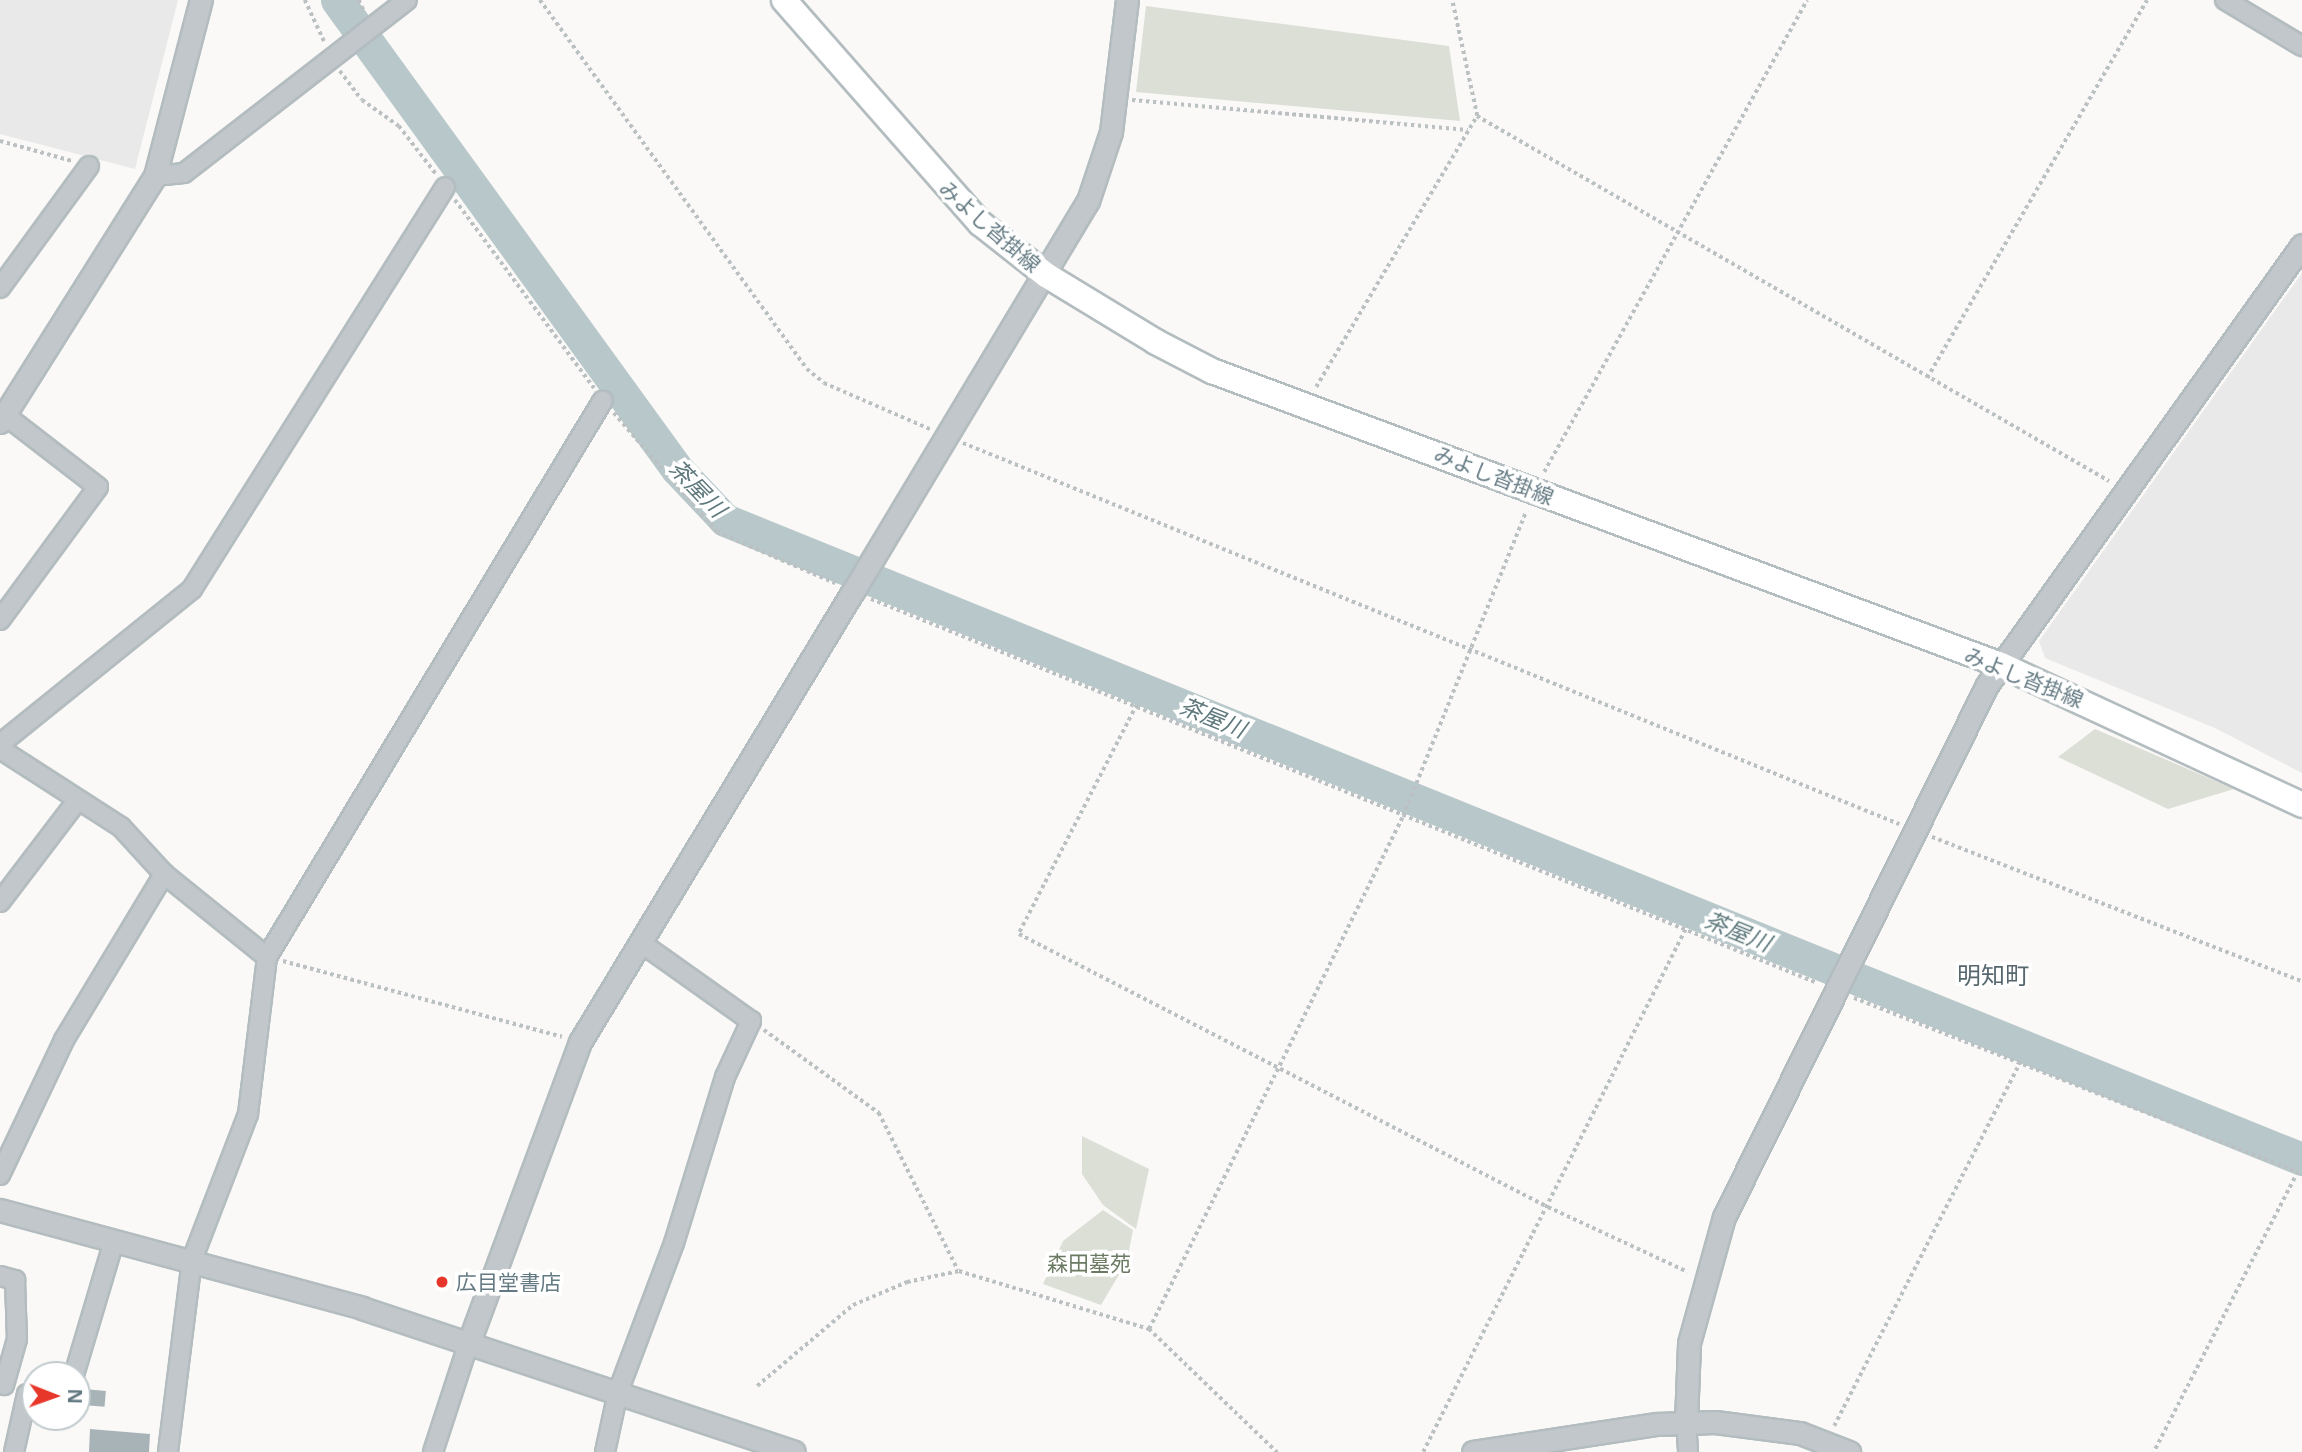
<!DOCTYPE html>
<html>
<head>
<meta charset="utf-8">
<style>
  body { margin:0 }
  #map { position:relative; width:2302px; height:1452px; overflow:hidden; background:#faf9f7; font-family:"Open Sans","Noto Sans JP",sans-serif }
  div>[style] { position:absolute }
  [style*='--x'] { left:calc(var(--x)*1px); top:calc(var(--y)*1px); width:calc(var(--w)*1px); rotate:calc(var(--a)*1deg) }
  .built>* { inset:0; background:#e8e9e8 }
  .green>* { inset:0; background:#dbdfd6 }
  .river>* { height:33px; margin:-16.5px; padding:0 16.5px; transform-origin:16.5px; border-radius:16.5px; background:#b8c8ca }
  .building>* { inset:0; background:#a7b3b7; transform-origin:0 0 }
  .path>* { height:3.5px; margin-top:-1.75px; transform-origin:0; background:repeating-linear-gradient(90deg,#bbc0c2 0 3.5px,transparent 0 7px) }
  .roads { filter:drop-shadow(2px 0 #b3bcbf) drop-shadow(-2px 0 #b3bcbf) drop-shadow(0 2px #b3bcbf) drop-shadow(0 -2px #b3bcbf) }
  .minor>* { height:18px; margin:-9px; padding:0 9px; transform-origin:9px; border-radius:9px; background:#c1c7ca }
  .tertiary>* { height:21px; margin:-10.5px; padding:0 10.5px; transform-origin:10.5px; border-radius:10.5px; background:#c1c7ca }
  .secondary>* { height:24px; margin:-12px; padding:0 12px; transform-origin:12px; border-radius:12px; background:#fff }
  .dots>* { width:19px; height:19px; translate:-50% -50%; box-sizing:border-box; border:4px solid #fff; border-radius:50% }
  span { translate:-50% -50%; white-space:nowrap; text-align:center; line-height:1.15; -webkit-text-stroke:7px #fff; paint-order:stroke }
  .street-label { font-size:21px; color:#647a83 }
  .park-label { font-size:21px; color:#6b7a63 }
  .poi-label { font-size:21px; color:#647a83 }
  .left { translate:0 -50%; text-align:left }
  .water-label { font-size:23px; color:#5f797c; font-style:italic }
  .quarter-label { font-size:24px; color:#56676e }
  .north { position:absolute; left:21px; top:1361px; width:70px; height:70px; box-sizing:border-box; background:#fff; border:2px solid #c1cacd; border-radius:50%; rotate:91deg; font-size:19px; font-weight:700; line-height:28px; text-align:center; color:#647a83 }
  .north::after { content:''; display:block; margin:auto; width:24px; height:32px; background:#e7372a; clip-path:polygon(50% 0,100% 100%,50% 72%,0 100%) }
</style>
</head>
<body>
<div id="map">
  <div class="built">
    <i style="clip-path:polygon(0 0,178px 0,135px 169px,0 134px)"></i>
    <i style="clip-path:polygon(2302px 273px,2302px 773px,2215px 728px,2045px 658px,2039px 641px)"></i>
  </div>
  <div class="green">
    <i style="clip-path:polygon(1146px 6px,1449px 46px,1460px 121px,1136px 92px)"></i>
    <i style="clip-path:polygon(2095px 729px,2234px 789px,2168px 809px,2058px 757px)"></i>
    <i style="clip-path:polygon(1082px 1136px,1149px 1169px,1136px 1229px,1103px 1205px,1082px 1174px)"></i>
    <i style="clip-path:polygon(1103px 1210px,1133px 1230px,1127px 1261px,1101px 1305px,1043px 1284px,1063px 1241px)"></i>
  </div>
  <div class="river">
    <i style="--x:337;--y:0;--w:579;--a:54.06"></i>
    <i style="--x:677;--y:469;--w:70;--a:46.7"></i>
    <i style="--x:725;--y:520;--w:1702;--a:22.06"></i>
  </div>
  <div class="building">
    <i style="left:84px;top:1389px;width:22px;height:16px;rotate:5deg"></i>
    <i style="clip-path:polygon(90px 1429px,150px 1434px,149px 1452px,89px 1452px)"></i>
  </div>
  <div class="path">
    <i style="--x:305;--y:0;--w:47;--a:65.1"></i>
    <i style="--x:359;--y:0;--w:12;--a:66"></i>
    <i style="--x:540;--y:0;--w:455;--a:54.1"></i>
    <i style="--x:807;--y:369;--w:22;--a:39"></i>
    <i style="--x:824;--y:383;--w:116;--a:23.5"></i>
    <i style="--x:340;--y:71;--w:36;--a:53"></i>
    <i style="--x:362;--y:100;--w:45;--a:35.1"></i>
    <i style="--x:399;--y:126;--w:61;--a:52.4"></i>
    <i style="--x:1132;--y:100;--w:337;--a:5.1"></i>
    <i style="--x:1477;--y:116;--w:730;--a:30.01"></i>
    <i style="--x:0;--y:141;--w:75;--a:15.5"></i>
    <i style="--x:455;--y:200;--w:234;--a:53.5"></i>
    <i style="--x:1927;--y:378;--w:437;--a:-59.8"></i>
    <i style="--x:1316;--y:387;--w:315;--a:-59.3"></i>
    <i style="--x:1477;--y:116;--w:119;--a:-102.2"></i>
    <i style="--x:614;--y:413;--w:157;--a:49.1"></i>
    <i style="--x:717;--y:532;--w:129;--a:23.4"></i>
    <i style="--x:963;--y:443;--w:1011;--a:22.15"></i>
    <i style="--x:1544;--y:472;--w:540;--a:-60.87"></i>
    <i style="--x:871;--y:599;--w:1021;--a:22.09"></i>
    <i style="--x:1137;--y:705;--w:258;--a:117.3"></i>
    <i style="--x:1019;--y:934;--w:595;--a:27.3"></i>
    <i style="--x:1548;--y:1207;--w:154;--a:24.9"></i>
    <i style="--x:1932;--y:837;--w:397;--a:21.3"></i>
    <i style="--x:283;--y:961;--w:289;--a:15.2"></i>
    <i style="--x:1854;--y:998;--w:477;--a:21.4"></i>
    <i style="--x:2298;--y:1172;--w:315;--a:117.2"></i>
    <i style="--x:764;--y:1030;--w:142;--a:35.8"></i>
    <i style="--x:879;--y:1113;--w:176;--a:63.3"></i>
    <i style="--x:1149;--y:1329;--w:572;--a:-63.66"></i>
    <i style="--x:1403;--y:816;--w:329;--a:-68"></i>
    <i style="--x:757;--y:1386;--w:126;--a:-40.2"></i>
    <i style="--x:853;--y:1305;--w:59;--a:-23.1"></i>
    <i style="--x:907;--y:1282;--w:53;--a:-11.9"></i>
    <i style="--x:959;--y:1271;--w:199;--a:17"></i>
    <i style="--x:1149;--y:1329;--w:178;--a:43.9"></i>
    <i style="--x:77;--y:1416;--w:2;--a:-27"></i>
    <i style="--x:65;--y:1417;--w:8;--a:83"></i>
    <i style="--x:1834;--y:1426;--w:411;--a:-62.9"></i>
    <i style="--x:1423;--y:1452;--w:589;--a:-63.35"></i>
  </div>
  <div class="roads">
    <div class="minor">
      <i style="--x:2225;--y:0;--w:90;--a:30.9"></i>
      <i style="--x:155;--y:176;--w:29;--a:-6"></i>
      <i style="--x:184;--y:173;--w:282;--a:-37.8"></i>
      <i style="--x:0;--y:288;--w:151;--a:-53.9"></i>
      <i style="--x:0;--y:620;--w:165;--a:-53.6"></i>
      <i style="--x:98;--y:487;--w:118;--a:-142.3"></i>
      <i style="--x:0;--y:744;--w:247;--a:-38.9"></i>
      <i style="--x:192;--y:589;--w:475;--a:-57.8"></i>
      <i style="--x:0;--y:749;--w:144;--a:32.8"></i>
      <i style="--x:121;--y:827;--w:64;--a:47.5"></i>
      <i style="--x:164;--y:874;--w:132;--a:38.9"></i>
      <i style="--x:0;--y:902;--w:127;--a:-52.7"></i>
      <i style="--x:0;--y:1175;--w:149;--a:-64.6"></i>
      <i style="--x:64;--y:1040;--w:194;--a:-58.9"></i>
      <i style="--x:0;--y:1276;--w:16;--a:15"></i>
      <i style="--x:15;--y:1280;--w:59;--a:88.1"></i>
      <i style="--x:17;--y:1339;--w:48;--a:105.8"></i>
      <i style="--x:74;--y:1375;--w:140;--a:-73.4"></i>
      <i style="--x:1686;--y:1422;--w:30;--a:86"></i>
      <i style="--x:14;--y:1452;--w:59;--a:-77.4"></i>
      <i style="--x:27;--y:1394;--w:8;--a:7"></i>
      <i style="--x:168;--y:1452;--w:193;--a:-82.9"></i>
      <i style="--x:192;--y:1260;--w:156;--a:-69"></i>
      <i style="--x:248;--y:1114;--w:158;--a:-83.1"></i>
      <i style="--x:267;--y:957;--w:650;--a:-58.9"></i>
      <i style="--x:433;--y:1452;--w:116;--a:-71.9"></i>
      <i style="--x:605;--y:1452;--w:61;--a:-77.8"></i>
      <i style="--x:618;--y:1392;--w:159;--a:-69.4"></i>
      <i style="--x:674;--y:1243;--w:174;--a:-72.9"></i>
      <i style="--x:725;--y:1077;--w:62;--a:-65.1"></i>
      <i style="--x:751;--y:1021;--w:136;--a:-144.6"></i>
    </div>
    <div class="tertiary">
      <i style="--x:0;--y:422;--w:291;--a:-57.8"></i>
      <i style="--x:155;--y:176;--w:182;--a:-75.4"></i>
      <i style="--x:854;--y:590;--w:454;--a:-59"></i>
      <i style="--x:1088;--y:201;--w:73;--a:-71.6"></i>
      <i style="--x:1111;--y:132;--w:133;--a:-83.1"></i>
      <i style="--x:0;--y:1210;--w:375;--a:15.1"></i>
      <i style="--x:362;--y:1308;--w:455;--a:18.4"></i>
      <i style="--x:469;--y:1342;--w:320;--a:-69.7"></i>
      <i style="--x:580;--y:1042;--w:527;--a:-58.81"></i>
      <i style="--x:1686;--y:1422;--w:79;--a:-87.8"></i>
      <i style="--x:1689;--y:1343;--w:131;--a:-74.5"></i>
      <i style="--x:1724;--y:1217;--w:593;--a:-63.69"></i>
      <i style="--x:1987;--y:685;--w:541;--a:-54.4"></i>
      <i style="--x:1473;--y:1452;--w:186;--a:-8.7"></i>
      <i style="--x:1657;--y:1424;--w:58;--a:-2"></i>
      <i style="--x:1715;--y:1422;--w:86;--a:7.4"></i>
      <i style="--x:1800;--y:1433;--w:53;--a:21.2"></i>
    </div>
    <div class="secondary">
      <i style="--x:784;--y:0;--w:297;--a:48.7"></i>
      <i style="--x:980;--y:223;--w:84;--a:38.2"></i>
      <i style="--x:1046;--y:275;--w:129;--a:31.3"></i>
      <i style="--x:1156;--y:342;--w:63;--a:27.4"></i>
      <i style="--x:1212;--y:371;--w:842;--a:20.44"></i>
      <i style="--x:2001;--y:665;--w:332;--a:24.9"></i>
    </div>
  </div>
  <div class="dots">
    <i style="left:442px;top:1282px;background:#e7372a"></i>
  </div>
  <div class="street-label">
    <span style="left:990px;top:226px;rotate:41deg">みよし沓掛線</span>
    <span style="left:1494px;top:475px;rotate:21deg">みよし沓掛線</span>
    <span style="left:2024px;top:677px;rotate:22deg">みよし沓掛線</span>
  </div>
  <div class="park-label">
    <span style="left:1089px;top:1263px">森田墓苑</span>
  </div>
  <div class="poi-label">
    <span class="left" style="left:456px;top:1282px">広目堂書店</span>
  </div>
  <div class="water-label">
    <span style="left:698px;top:488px;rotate:46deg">茶屋川</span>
    <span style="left:1213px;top:717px;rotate:22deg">茶屋川</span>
    <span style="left:1738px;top:931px;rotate:22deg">茶屋川</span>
  </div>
  <div class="quarter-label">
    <span style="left:1993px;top:975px">明知町</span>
  </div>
  <div class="north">N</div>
</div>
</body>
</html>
